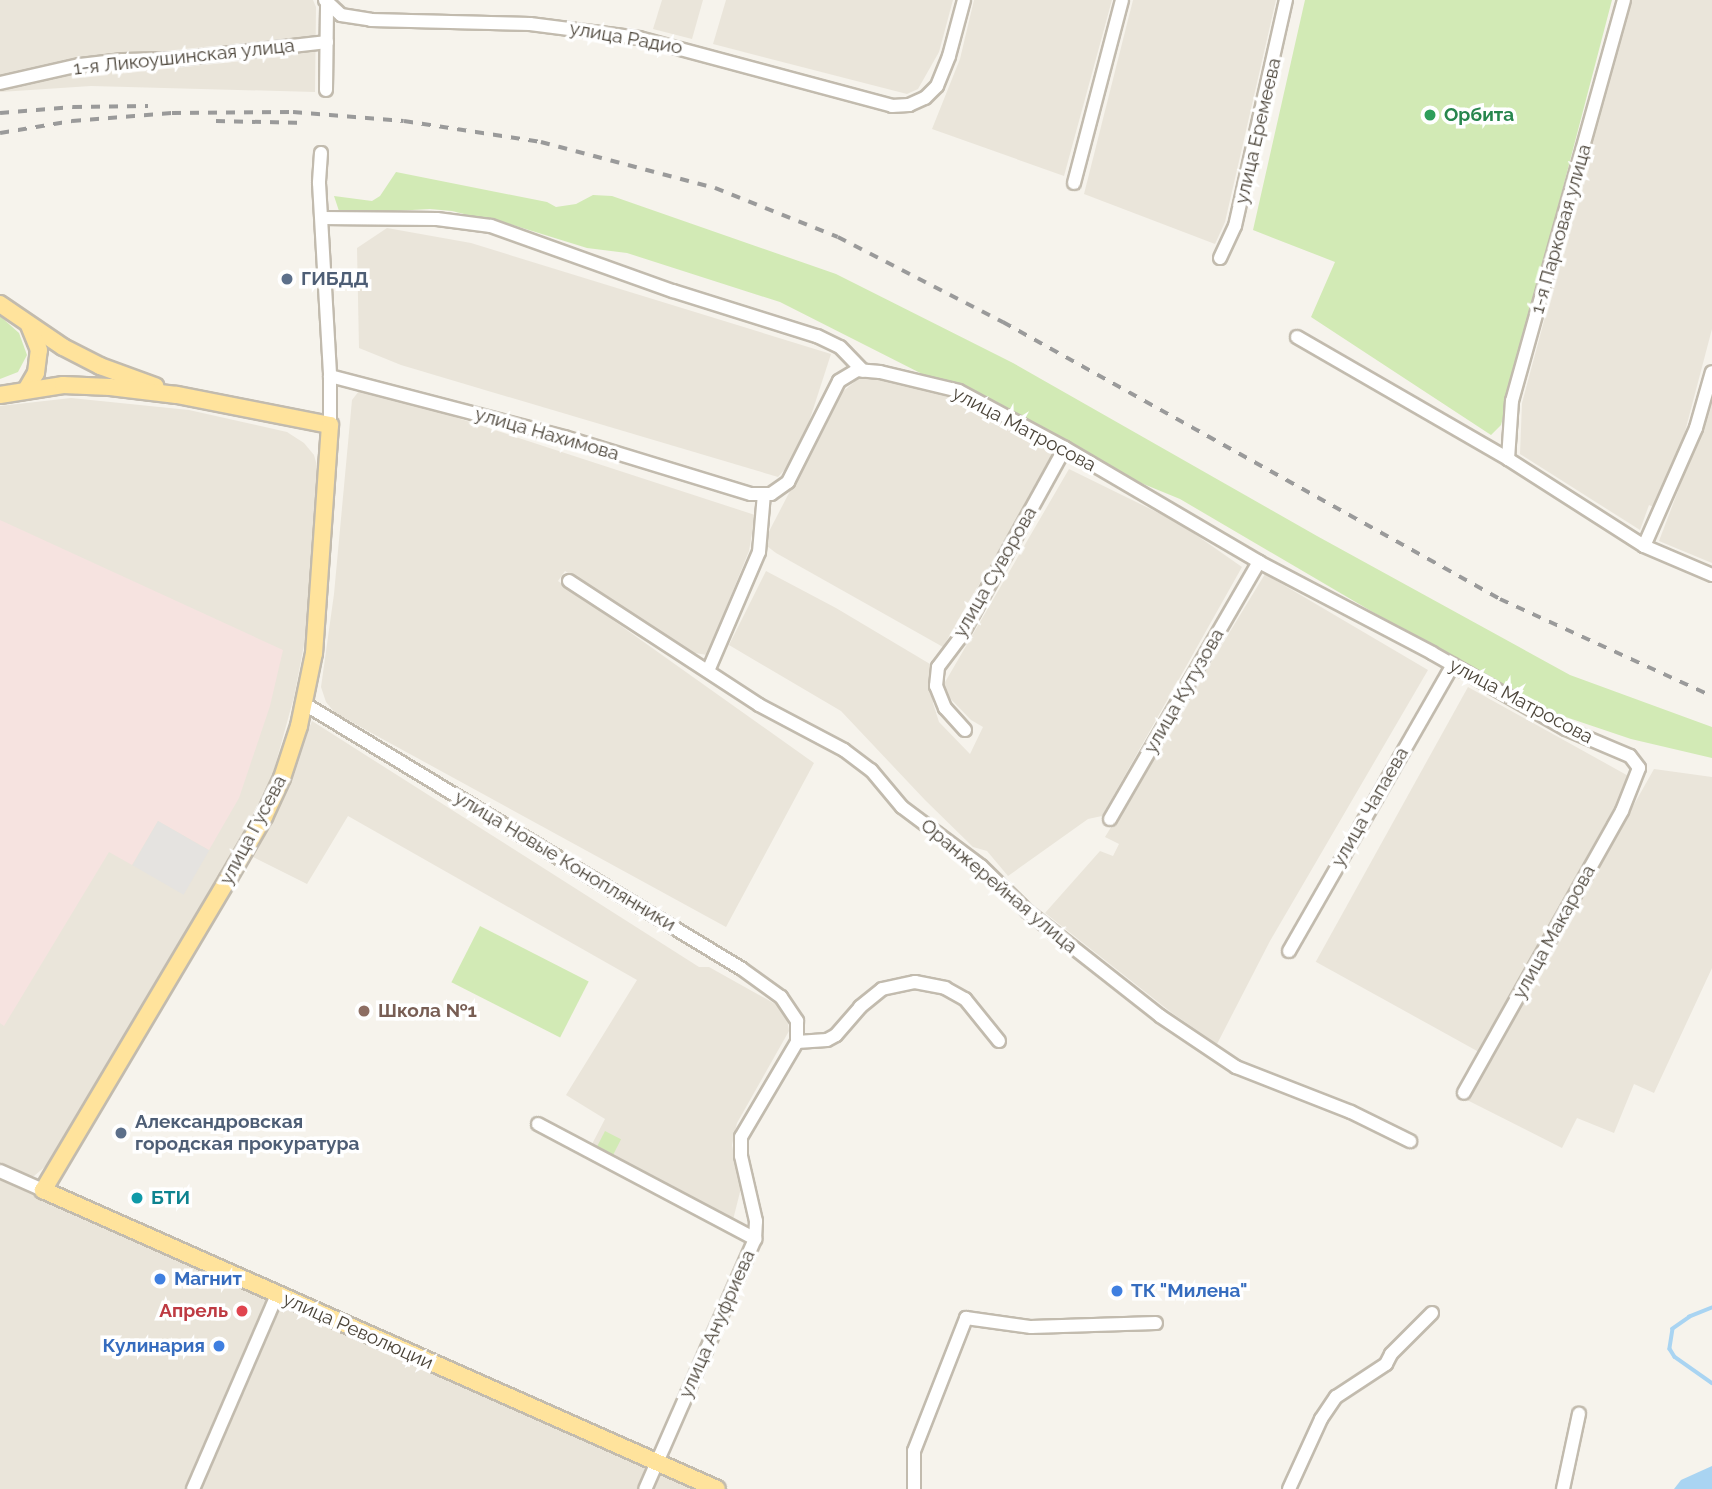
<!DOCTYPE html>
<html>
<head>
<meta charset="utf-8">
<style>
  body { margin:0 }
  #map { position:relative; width:1712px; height:1489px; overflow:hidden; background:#f6f3ec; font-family:Raleway,sans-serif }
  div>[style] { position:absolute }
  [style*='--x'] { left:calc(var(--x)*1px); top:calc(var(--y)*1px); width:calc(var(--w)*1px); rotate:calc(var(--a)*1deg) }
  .residential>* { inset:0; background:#eae5da; transform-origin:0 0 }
  .medical>* { inset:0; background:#f6e3e0 }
  .green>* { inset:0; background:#d2eab5; transform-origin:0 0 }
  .parking>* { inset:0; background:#e5e3e0; transform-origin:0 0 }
  .water>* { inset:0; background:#a9d4f2 }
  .stream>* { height:3.5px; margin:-1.75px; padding:0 1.75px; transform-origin:1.75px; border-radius:1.75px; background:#a9d4f2 }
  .roads { filter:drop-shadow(2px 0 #c2bbae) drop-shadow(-2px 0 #c2bbae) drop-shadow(0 2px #c2bbae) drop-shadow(0 -2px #c2bbae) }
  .minor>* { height:12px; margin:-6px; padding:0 6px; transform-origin:6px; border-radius:6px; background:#fff }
  .major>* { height:16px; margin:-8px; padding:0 8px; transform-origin:8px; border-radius:8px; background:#ffe39c }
  .rail>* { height:3.5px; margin-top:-1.75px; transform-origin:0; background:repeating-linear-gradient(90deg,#9a9a9a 0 9px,transparent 0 18px) }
  .dots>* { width:19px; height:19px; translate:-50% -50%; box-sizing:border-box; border:4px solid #fff; border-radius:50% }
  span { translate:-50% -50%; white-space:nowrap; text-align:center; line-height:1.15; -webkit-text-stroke:7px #fff; paint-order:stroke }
  .street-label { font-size:19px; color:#4b4439 }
  .leisure-label { font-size:19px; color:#27864d; font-weight:700 }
  .left { translate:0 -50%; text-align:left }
  .service-label { font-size:19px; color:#4e5e75; font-weight:700 }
  .education-label { font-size:19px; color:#785e54; font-weight:700 }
  .culture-label { font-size:19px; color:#0d838f; font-weight:700 }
  .shop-label { font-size:19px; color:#366cbe; font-weight:700 }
  .right { translate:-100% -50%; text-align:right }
  .health-label { font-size:19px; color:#be3a42; font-weight:700 }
</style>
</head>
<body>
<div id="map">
  <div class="residential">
    <i style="clip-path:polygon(0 0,313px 0,316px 7px,315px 92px,91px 86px,0 92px)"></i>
    <i style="clip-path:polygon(662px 0,703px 0,692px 39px,653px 29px)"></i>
    <i style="clip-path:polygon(726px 0,953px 0,939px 52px,918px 89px,907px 94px,713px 44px)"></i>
    <i style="clip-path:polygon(974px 0,1112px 0,1064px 176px,932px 129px,960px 59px)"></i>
    <i style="clip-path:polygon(1133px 0,1276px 0,1225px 222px,1215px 244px,1084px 194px)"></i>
    <i style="clip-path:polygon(1630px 0,1712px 0,1712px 329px,1682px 443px,1658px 509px,1649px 505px,1640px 530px,1520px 454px,1522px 403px)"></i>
    <i style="clip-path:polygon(387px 228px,471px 243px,831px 354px,807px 428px,787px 467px,778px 477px,401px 365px,359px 348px,357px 248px)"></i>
    <i style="clip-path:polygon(864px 374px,902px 381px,962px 402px,1055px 453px,943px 647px,776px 553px,763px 543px,841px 393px)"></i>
    <i style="clip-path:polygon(359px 391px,427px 408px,755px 515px,749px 551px,707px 655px,695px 653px,664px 635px,565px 571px,558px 581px,814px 763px,726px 927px,335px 713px,326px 702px,321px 687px,334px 594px,352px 400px)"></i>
    <i style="clip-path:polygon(71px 398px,189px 410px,287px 432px,304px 443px,314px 455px,319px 473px,309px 619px,294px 697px,272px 777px,257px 812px,219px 878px,53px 1160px,34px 1176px,24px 1176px,0 1165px,0 406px)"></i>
    <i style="clip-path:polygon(1712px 401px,1712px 563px,1659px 541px)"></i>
    <i style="clip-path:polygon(1069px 469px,1179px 523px,1242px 567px,1102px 816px,1088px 819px,1008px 876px,987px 851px,973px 847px,925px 800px,841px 711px,729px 645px,766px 571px,836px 608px,930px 664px,933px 703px,939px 722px,970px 754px,983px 727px,971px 720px,941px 689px)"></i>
    <i style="clip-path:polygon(1265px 574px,1428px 670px,1270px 941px,1217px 1044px,1172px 1013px,1045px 913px,1100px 851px,1113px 856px,1119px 844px,1105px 837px)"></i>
    <i style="left:1468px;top:687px;width:186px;height:314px;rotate:29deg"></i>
    <i style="clip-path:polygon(312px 721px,699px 967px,709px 967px,777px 1005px,787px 1017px,789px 1031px,737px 1123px,732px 1145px,741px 1188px,732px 1224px,590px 1148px,605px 1119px,566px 1095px,637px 980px,348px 816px,307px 884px,249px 855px,293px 769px)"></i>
    <i style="clip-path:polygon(1654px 769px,1712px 777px,1712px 968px,1654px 1093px,1634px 1084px,1614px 1133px,1577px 1118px,1562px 1148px,1467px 1100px)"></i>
    <i style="clip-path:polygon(0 1180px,697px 1489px,0 1489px)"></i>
  </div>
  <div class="medical">
    <i style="clip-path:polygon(0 520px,283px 650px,270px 706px,239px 798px,209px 850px,158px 821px,132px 865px,109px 852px,4px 1026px,0 1023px)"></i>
  </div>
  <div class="green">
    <i style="clip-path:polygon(1305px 0,1612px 0,1501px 425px,1491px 435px,1311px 317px,1335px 262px,1253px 230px)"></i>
    <i style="clip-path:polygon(396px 172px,547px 202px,556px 207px,576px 204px,593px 195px,612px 196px,836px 274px,1013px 363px,1317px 536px,1570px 675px,1712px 727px,1712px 758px,1631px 739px,1533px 706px,1180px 499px,1124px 476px,780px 302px,627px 253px,587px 248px,506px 223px,491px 226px,472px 216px,452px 211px,430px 209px,340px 214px,334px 196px,372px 201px,380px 196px)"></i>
    <i style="clip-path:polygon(0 316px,19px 333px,27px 355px,18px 372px,0 379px)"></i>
    <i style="left:480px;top:926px;width:122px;height:63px;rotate:27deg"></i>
    <i style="left:605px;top:1131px;width:18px;height:21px;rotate:27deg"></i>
  </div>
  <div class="parking">
    <i style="left:158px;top:821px;width:59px;height:51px;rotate:30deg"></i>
  </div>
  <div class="water">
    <i style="clip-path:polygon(1712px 1466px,1712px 1489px,1674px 1489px,1681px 1480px)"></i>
  </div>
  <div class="stream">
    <i style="--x:1712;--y:1308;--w:24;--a:158"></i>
    <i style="--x:1690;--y:1317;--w:21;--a:145"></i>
    <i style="--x:1673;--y:1329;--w:20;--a:99"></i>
    <i style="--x:1670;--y:1349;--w:9;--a:58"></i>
    <i style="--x:1675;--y:1357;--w:45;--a:35.1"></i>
  </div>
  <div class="roads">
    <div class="minor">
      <i style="--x:325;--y:0;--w:22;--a:43"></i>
      <i style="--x:341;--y:15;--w:30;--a:9"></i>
      <i style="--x:371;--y:20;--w:159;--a:1.4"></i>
      <i style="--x:530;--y:24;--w:110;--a:7.3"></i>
      <i style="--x:639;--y:38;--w:262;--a:15"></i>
      <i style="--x:892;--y:106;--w:17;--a:-3"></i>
      <i style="--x:909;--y:105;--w:17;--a:-24"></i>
      <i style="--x:925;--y:98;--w:17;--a:-45"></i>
      <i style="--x:937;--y:86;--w:32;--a:-68"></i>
      <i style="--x:949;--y:56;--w:58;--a:-75"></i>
      <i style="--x:0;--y:83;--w:82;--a:-12.7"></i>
      <i style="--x:80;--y:65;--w:43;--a:-6.6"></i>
      <i style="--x:123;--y:60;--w:55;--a:-1"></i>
      <i style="--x:178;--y:59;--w:150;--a:-6.5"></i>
      <i style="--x:326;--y:90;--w:86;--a:-89.3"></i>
      <i style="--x:321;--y:153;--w:30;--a:94"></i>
      <i style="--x:319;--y:183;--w:193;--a:86.7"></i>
      <i style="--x:330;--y:376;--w:49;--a:90"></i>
      <i style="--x:1074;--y:183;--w:189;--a:-75.3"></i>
      <i style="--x:322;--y:218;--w:115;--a:0.5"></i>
      <i style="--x:437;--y:219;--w:54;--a:7.4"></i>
      <i style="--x:491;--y:226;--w:193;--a:19.7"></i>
      <i style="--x:673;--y:291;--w:151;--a:17.4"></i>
      <i style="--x:817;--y:336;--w:25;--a:26"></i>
      <i style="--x:840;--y:347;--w:33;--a:46"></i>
      <i style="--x:1220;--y:258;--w:35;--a:-65"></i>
      <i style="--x:1235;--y:226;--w:232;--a:-77.3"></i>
      <i style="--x:1297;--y:337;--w:244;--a:30"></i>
      <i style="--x:1508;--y:459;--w:161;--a:32.6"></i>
      <i style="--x:1644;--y:546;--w:74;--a:23.1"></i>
      <i style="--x:330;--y:376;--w:242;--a:14.6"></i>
      <i style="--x:564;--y:437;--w:195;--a:17"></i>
      <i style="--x:751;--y:494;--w:13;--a:0"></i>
      <i style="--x:1508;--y:459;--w:58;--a:-86.1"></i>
      <i style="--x:1512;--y:401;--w:416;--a:-74.4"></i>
      <i style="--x:1644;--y:546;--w:129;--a:-66.2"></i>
      <i style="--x:1696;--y:428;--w:58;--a:-74.1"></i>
      <i style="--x:569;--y:581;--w:227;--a:33.1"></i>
      <i style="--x:759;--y:705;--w:96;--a:27.9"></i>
      <i style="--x:844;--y:750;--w:34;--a:37"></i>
      <i style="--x:871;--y:770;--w:48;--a:50"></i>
      <i style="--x:902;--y:807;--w:99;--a:36.8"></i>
      <i style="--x:981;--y:866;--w:66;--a:44.4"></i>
      <i style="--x:1028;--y:912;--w:168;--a:38.2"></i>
      <i style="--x:1160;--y:1016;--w:92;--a:33.9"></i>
      <i style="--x:1236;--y:1067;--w:123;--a:21.4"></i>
      <i style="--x:1351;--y:1112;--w:66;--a:26.2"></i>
      <i style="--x:708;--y:671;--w:129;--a:-66.8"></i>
      <i style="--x:759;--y:552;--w:58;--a:-85.1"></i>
      <i style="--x:764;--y:494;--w:7;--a:0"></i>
      <i style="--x:771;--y:494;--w:21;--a:-35"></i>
      <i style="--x:788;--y:482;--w:113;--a:-63.2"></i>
      <i style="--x:839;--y:381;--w:21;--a:-31"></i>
      <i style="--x:857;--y:370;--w:23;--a:5"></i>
      <i style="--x:880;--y:372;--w:81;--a:13.5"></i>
      <i style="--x:959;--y:391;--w:120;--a:28.3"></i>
      <i style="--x:1065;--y:448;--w:225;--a:30.4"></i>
      <i style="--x:1259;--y:562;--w:195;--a:27.7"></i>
      <i style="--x:1432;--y:653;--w:154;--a:29.6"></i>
      <i style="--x:1566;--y:729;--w:69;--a:22.9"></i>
      <i style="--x:1630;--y:756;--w:15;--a:53"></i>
      <i style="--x:1639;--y:768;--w:46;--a:111.6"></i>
      <i style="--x:1622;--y:811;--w:323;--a:119.3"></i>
      <i style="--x:303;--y:703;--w:513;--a:31.21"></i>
      <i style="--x:742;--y:969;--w:48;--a:35.7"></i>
      <i style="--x:781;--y:997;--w:29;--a:56"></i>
      <i style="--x:797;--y:1021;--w:21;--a:90"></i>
      <i style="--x:797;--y:1042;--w:110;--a:120.5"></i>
      <i style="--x:741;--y:1137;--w:19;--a:90"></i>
      <i style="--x:741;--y:1156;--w:67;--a:77"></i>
      <i style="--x:756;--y:1221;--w:18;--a:93"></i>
      <i style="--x:755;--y:1239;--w:273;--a:113.7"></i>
      <i style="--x:965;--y:730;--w:30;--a:-132"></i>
      <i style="--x:945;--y:708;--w:24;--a:-112"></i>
      <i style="--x:936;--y:686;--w:19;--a:-84"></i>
      <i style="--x:938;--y:667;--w:36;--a:-53"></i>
      <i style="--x:960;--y:638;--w:217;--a:-61.1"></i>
      <i style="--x:1110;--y:819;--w:297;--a:-59.9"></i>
      <i style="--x:1289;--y:951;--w:330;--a:-60.2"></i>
      <i style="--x:797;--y:1042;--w:30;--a:-4"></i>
      <i style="--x:827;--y:1040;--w:10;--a:-29"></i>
      <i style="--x:836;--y:1035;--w:37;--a:-49"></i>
      <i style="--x:860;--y:1007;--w:28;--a:-39"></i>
      <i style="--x:882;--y:989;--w:34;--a:-12"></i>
      <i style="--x:915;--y:982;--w:31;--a:11"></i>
      <i style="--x:945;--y:988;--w:23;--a:29"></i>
      <i style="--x:965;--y:999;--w:54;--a:51"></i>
      <i style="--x:538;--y:1124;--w:246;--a:27.9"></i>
      <i style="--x:0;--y:1171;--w:47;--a:23.8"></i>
      <i style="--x:193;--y:1489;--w:211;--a:-66.6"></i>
      <i style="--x:914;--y:1489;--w:38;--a:-90"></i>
      <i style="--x:914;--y:1451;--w:143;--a:-68.6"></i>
      <i style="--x:966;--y:1318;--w:66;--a:7.9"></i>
      <i style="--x:1031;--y:1327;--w:125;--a:-1.8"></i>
      <i style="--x:1289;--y:1489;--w:77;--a:-65.4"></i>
      <i style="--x:1321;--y:1419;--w:27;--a:-56"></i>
      <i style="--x:1336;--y:1397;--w:60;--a:-33.4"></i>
      <i style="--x:1386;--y:1364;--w:11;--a:-63"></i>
      <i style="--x:1391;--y:1354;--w:58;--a:-45"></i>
      <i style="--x:1563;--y:1489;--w:77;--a:-78"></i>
    </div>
    <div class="major">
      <i style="--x:0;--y:304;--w:76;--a:34.3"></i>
      <i style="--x:63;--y:347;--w:42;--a:27.2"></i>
      <i style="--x:100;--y:366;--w:59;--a:20"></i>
      <i style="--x:26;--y:390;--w:20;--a:-60"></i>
      <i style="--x:36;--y:373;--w:23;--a:-83"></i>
      <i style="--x:39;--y:350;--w:27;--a:-112"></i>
      <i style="--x:0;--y:395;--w:64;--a:-9"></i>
      <i style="--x:63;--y:385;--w:47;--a:2.4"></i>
      <i style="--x:110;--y:387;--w:67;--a:6.8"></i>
      <i style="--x:177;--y:395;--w:156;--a:11.1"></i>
      <i style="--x:330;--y:425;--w:229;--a:94"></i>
      <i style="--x:314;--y:653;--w:75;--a:101.6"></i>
      <i style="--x:299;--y:726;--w:55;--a:108.1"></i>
      <i style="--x:282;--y:778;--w:43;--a:114.8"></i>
      <i style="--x:264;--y:817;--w:72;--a:120.1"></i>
      <i style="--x:228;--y:879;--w:362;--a:120.7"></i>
      <i style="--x:43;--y:1190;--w:737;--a:23.92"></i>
    </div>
  </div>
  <div class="rail">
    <i style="--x:0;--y:113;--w:73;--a:-4.7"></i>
    <i style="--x:73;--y:107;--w:75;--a:-0.8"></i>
    <i style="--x:216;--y:121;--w:90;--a:1.3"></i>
    <i style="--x:0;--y:133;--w:73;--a:-9.5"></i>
    <i style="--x:72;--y:121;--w:100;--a:-4.6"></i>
    <i style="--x:172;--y:113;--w:121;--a:-0.5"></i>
    <i style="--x:293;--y:112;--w:111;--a:4.6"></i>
    <i style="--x:404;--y:121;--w:139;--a:8.7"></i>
    <i style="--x:541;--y:142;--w:180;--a:14.8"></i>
    <i style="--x:715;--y:188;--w:132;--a:21.7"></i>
    <i style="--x:838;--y:237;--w:186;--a:27.3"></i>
    <i style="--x:1003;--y:322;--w:569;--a:29.13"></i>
    <i style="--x:1500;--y:599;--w:233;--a:24.6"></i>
  </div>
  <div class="dots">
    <i style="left:1430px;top:115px;background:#2e9e5b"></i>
    <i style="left:287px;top:279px;background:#5c6f8a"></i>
    <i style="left:364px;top:1011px;background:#8d6e63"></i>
    <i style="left:121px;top:1133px;background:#5c6f8a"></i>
    <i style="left:137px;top:1198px;background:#0f9aa8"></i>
    <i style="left:160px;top:1279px;background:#3f7fe0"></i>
    <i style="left:1117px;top:1291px;background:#3f7fe0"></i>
    <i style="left:242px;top:1311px;background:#e0444e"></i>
    <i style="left:219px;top:1346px;background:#3f7fe0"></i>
  </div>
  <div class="street-label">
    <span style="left:626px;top:38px;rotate:10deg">улица Радио</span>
    <span style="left:184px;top:57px;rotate:-6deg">1-я Ликоушинская улица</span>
    <span style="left:1258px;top:131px;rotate:-77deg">улица Еремеева</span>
    <span style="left:1561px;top:229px;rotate:-74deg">1-я Парковая улица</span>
    <span style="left:1024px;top:429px;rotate:28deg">улица Матросова</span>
    <span style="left:547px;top:434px;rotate:16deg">улица Нахимова</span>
    <span style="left:995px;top:572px;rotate:-60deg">улица Суворова</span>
    <span style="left:1184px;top:691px;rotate:-60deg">улица Кутузова</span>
    <span style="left:1521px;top:701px;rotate:28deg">улица Матросова</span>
    <span style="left:1370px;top:807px;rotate:-60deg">улица Чапаева</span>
    <span style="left:253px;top:830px;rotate:-62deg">улица Гусева</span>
    <span style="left:565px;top:861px;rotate:31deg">улица Новые Коноплянники</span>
    <span style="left:999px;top:886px;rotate:40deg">Оранжерейная улица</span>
    <span style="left:1554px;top:932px;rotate:-61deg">улица Макарова</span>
    <span style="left:717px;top:1324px;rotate:-66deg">улица Ануфриева</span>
    <span style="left:358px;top:1331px;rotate:24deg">улица Революции</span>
  </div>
  <div class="leisure-label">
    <span class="left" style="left:1444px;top:115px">Орбита</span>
  </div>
  <div class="service-label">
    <span class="left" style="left:301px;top:279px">ГИБДД</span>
    <span class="left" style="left:135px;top:1133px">Александровская<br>городская прокуратура</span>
  </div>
  <div class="education-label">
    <span class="left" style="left:378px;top:1011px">Школа №1</span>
  </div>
  <div class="culture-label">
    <span class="left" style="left:151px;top:1198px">БТИ</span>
  </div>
  <div class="shop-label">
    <span class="left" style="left:174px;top:1279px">Магнит</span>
    <span class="left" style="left:1131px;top:1291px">ТК "Милена"</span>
    <span class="right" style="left:205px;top:1346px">Кулинария</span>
  </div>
  <div class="health-label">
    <span class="right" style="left:228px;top:1311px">Апрель</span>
  </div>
</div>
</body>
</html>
